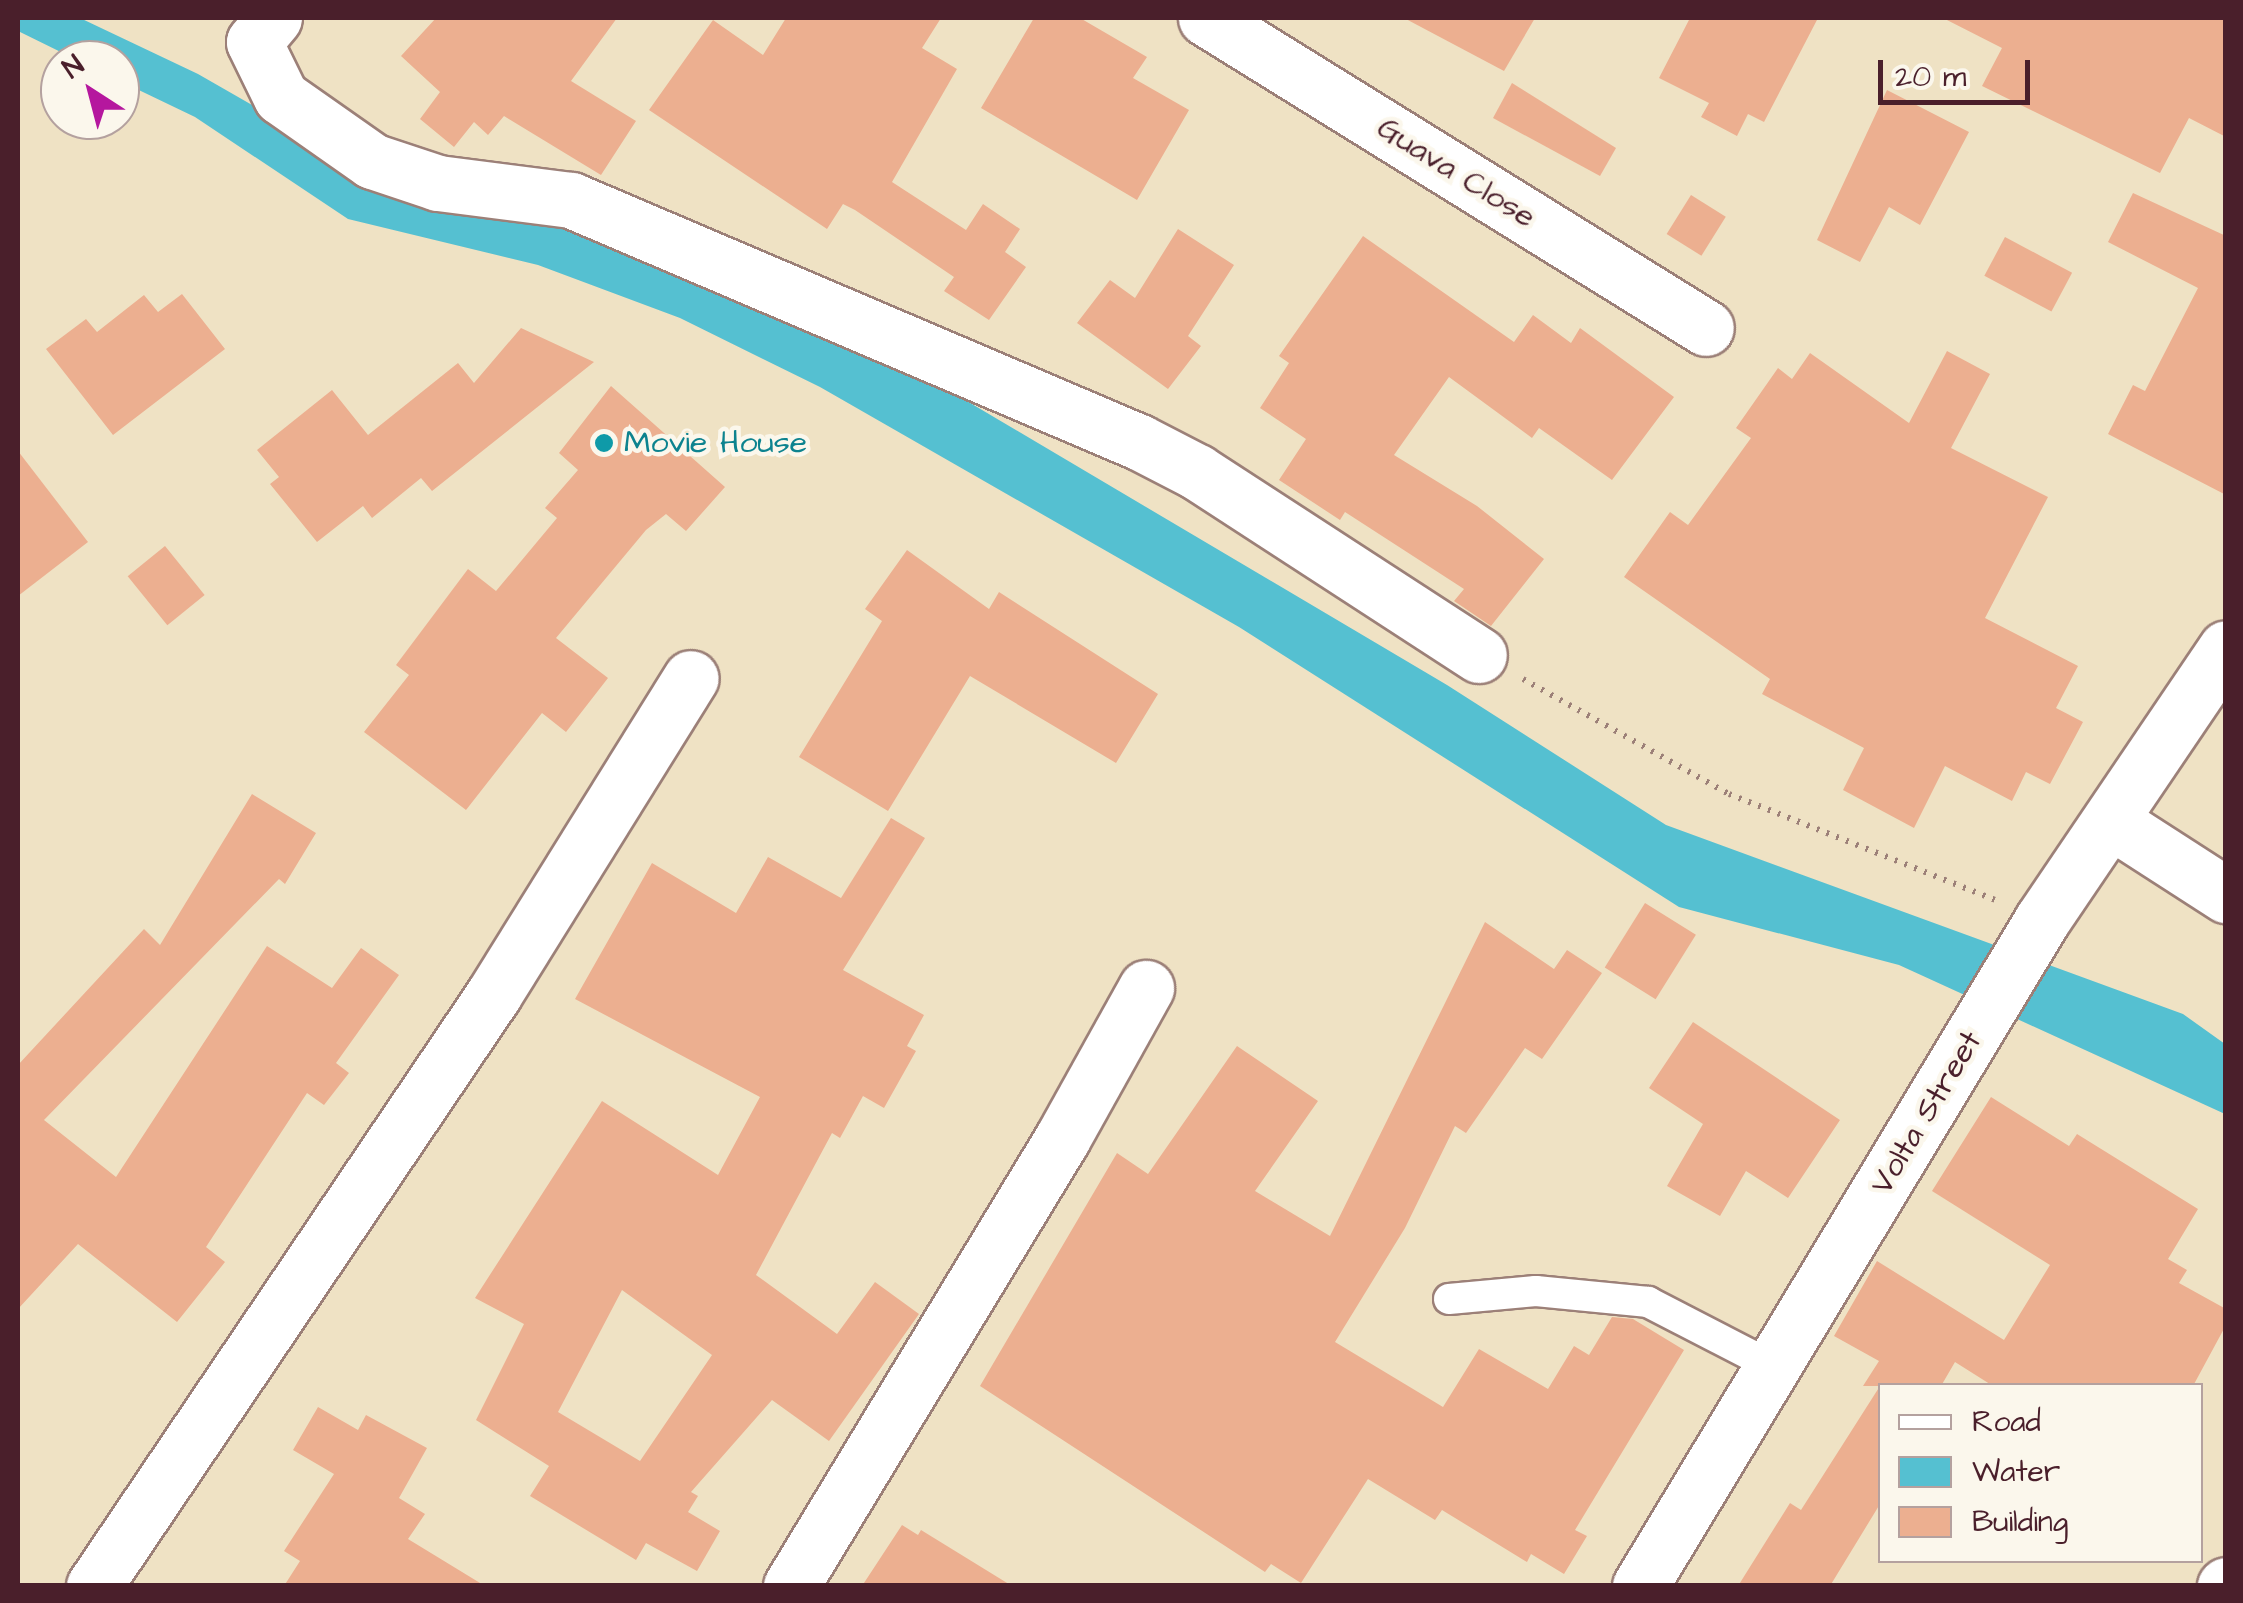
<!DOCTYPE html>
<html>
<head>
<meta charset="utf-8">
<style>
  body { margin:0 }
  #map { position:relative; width:2243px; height:1603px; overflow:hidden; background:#efe2c4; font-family:"Architects Daughter",sans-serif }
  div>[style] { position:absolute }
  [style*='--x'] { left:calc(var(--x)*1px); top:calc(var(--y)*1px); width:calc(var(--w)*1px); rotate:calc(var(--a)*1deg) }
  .water>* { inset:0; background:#55c0d1 }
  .building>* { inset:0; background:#ecaf90; transform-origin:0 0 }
  .path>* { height:6px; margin-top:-3px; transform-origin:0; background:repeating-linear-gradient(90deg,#9c8078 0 2.5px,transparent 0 10.5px) }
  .roads { filter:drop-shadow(2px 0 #9c8078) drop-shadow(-2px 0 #9c8078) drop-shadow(0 2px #9c8078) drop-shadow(0 -2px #9c8078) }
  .service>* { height:30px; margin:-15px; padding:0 15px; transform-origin:15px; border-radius:15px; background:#fff }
  .minor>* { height:55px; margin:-27.5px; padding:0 27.5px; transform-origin:27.5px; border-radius:27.5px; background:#fff }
  .tertiary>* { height:55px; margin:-27.5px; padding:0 27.5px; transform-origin:27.5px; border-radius:27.5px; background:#fff }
  .dots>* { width:28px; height:28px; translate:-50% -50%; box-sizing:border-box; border:5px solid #fbf7ec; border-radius:50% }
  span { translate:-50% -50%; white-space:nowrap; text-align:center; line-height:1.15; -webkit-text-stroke:9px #fbf7ec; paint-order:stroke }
  .street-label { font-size:32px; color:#4a1f2b }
  .culture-label { font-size:32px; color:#0d838f }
  .left { translate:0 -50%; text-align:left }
  .frame { position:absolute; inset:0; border:20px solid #4a1f2b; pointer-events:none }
  .legend { position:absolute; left:1878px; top:1383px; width:325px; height:180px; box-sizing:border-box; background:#fbf7ec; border:2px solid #b4a19f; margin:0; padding:12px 18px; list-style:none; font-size:30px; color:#4a1f2b }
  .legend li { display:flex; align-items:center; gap:20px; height:50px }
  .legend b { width:50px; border:2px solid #b4a19f }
  .north { position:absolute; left:40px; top:40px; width:100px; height:100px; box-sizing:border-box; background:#fbf7ec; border:2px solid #b4a19f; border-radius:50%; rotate:324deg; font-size:28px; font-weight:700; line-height:40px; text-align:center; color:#4a1f2b }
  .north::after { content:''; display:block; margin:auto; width:35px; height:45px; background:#b5179e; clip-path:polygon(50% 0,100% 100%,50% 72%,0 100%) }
  .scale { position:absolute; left:1878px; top:60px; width:152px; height:45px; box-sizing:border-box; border:5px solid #4a1f2b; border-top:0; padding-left:12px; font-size:30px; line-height:35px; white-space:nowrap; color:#4a1f2b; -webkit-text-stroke:8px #fbf7ec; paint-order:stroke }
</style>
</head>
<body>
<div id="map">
  <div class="water">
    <i style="clip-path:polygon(18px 18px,80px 18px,198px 74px,377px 177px,627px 242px,911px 368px,1447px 685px,1666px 825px,2183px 1014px,2225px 1044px,2225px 1114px,1899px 965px,1679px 907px,1239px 627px,820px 387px,680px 318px,538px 265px,348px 219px,195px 117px,120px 81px,120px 60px,77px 60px,18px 31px)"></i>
  </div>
  <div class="building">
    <i style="clip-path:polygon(436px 18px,617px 18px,571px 81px,636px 121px,601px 175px,504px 116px,488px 135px,474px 122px,454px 147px,420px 119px,440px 92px,401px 56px)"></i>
    <i style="clip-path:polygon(786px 18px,941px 18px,922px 48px,957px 69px,892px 182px,966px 230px,983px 204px,1020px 229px,1005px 252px,1026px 267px,989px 320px,944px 291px,954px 277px,855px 210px,843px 204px,827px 229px,649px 110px,713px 20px,763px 55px)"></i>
    <i style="clip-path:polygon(1034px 18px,1080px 18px,1147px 57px,1133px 78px,1189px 110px,1137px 200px,981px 108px)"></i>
    <i style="clip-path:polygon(1404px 18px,1535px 18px,1504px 71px)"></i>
    <i style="clip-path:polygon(1690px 18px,1818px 18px,1764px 122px,1748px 114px,1737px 136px,1701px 117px,1709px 103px,1659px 78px)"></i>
    <i style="clip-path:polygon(1943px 18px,2226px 18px,2226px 137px,2189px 118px,2160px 173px,1982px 86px,2002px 48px)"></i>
    <i style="clip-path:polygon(1512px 83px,1616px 148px,1600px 176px,1493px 118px)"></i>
    <i style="clip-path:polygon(1887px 90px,1969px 132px,1920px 225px,1889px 207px,1860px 262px,1817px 240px)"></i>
    <i style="clip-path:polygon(2133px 193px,2226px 236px,2226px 495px,2108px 434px,2133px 385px,2145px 391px,2198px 288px,2108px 242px)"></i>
    <i style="left:1691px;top:195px;width:41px;height:46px;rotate:32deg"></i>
    <i style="clip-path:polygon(1178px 229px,1234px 265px,1188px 336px,1201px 346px,1168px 389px,1077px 323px,1110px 280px,1135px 298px)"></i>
    <i style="clip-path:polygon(1363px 236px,1514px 342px,1533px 315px,1571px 343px,1580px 328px,1674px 397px,1612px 480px,1539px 428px,1532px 438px,1449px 377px,1394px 455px,1477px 506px,1544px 559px,1491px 626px,1454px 601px,1464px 589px,1345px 512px,1340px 520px,1279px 480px,1306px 439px,1260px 408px,1289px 363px,1279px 356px)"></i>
    <i style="left:2005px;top:237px;width:76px;height:44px;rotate:28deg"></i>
    <i style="clip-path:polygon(182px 294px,225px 349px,113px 435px,46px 349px,86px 319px,97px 332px,144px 295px,158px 312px)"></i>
    <i style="clip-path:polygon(521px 328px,594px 362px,432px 491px,421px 478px,372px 518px,363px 506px,317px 542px,270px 484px,279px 477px,257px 450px,332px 390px,368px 435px,458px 363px,474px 383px)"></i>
    <i style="clip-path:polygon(1947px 351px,1990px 374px,1951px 448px,2048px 497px,1985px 618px,2078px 666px,2056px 708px,2083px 722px,2050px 784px,2026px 772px,2012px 801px,1945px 766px,1914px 828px,1843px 790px,1864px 748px,1762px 694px,1770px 679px,1624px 577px,1670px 512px,1688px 525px,1751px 438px,1736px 428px,1778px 368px,1792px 379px,1810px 353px,1909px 423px)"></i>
    <i style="clip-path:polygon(611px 386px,725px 487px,686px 531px,666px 514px,646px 530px,556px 638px,608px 678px,566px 732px,542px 713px,466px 810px,364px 732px,409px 675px,396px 665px,468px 569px,496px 591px,557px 518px,545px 508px,578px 470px,559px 453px)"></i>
    <i style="clip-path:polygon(18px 451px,88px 542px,18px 596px)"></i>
    <i style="left:165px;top:546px;width:63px;height:48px;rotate:51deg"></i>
    <i style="clip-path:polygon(907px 550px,989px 609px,999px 592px,1158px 694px,1116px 763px,970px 676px,888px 811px,799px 757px,882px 621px,865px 609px)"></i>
    <i style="clip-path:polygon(252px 794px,316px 833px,285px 884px,279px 879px,44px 1120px,116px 1177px,267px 946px,332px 988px,361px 948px,399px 975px,336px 1063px,349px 1073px,324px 1105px,307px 1093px,206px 1247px,225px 1262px,177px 1322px,78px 1244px,18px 1309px,18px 1065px,144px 929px,160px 945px)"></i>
    <i style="clip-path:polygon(evenodd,891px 818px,925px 838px,843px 970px,924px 1015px,907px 1046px,916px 1051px,884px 1108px,863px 1096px,840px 1138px,832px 1133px,756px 1275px,837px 1334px,875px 1282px,919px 1314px,829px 1441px,772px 1400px,691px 1492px,698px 1496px,688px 1512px,720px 1531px,697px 1571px,646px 1543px,636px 1560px,530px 1496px,549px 1466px,476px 1420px,524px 1324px,475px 1298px,602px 1101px,718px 1175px,760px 1097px,575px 999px,652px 863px,736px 913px,768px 857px,841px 898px,891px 818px,622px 1290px,712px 1355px,640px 1461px,558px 1412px,622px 1290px)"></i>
    <i style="left:1645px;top:903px;width:60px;height:76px;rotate:32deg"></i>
    <i style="clip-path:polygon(1485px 922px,1554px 969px,1567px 950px,1602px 973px,1542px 1059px,1525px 1048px,1466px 1133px,1455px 1126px,1405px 1228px,1335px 1342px,1443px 1407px,1479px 1349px,1548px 1389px,1574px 1346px,1589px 1355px,1612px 1317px,1633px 1319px,1684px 1350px,1575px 1530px,1587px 1536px,1564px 1574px,1531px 1554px,1527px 1562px,1442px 1510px,1435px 1520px,1368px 1479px,1301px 1583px,1271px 1564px,1265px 1572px,980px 1386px,1117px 1153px,1148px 1174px,1237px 1046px,1318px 1101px,1255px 1191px,1330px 1236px)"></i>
    <i style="clip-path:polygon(1693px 1022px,1840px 1120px,1788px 1198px,1746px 1171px,1720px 1216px,1667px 1186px,1703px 1124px,1649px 1088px)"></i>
    <i style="clip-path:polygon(1991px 1097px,2069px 1146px,2077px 1134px,2198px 1209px,2168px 1259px,2187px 1270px,2179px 1283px,2226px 1309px,2226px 1325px,2193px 1386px,1993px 1386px,1955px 1362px,1941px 1386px,1880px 1386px,1880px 1504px,1830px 1586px,1738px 1586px,1790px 1503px,1801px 1510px,1880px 1386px,1863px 1386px,1879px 1361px,1834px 1336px,1877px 1261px,2004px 1340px,2050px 1265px,1932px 1191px)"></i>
    <i style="clip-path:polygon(318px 1407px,358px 1430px,366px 1415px,427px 1448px,399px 1498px,425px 1514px,408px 1539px,485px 1586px,284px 1586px,300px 1561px,284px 1551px,334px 1474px,293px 1450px)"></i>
    <i style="clip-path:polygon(902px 1525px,918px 1535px,921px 1530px,1012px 1586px,862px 1586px)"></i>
  </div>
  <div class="path">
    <i style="--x:1523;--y:679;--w:236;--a:29.2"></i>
    <i style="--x:1729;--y:794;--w:286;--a:21.7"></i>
  </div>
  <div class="roads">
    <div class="service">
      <i style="--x:1449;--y:1299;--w:87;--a:-5.3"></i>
      <i style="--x:1536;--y:1291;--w:113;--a:5.6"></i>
      <i style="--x:1648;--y:1302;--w:142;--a:27.3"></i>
    </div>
    <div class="minor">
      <i style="--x:274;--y:18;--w:31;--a:130"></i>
      <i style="--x:254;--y:42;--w:61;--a:63.9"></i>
      <i style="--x:281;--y:97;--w:111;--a:35.1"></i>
      <i style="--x:372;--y:161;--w:70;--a:18.4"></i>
      <i style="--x:438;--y:183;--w:134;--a:7.3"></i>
      <i style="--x:571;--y:200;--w:617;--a:23.08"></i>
      <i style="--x:1139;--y:442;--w:65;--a:27.3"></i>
      <i style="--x:1197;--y:472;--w:336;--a:33"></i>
      <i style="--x:1206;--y:18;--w:588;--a:31.8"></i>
      <i style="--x:2111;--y:821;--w:137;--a:32.8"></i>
      <i style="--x:94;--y:1586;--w:714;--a:-55.95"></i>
      <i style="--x:494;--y:994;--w:372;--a:-58.1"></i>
      <i style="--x:791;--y:1586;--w:523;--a:-58.77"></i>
      <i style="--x:1062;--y:1139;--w:173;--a:-60.9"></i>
      <i style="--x:2225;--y:1586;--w:1;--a:-45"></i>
    </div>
    <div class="tertiary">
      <i style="--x:1640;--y:1586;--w:778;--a:-58.88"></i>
      <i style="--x:2042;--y:920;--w:328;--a:-55.9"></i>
    </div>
  </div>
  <div class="dots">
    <i style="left:604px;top:443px;background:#0f9aa8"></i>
  </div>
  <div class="street-label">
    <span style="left:1456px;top:173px;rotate:32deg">Guava Close</span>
    <span style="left:1927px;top:1113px;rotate:-59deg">Volta Street</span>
  </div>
  <div class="culture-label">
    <span class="left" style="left:624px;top:443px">Movie House</span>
  </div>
  <div class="frame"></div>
  <ul class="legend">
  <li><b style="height:12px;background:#fff"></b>Road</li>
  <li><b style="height:28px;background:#55c0d1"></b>Water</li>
  <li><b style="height:28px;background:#ecaf90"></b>Building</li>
  </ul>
  <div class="north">N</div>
  <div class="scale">20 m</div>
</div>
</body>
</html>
